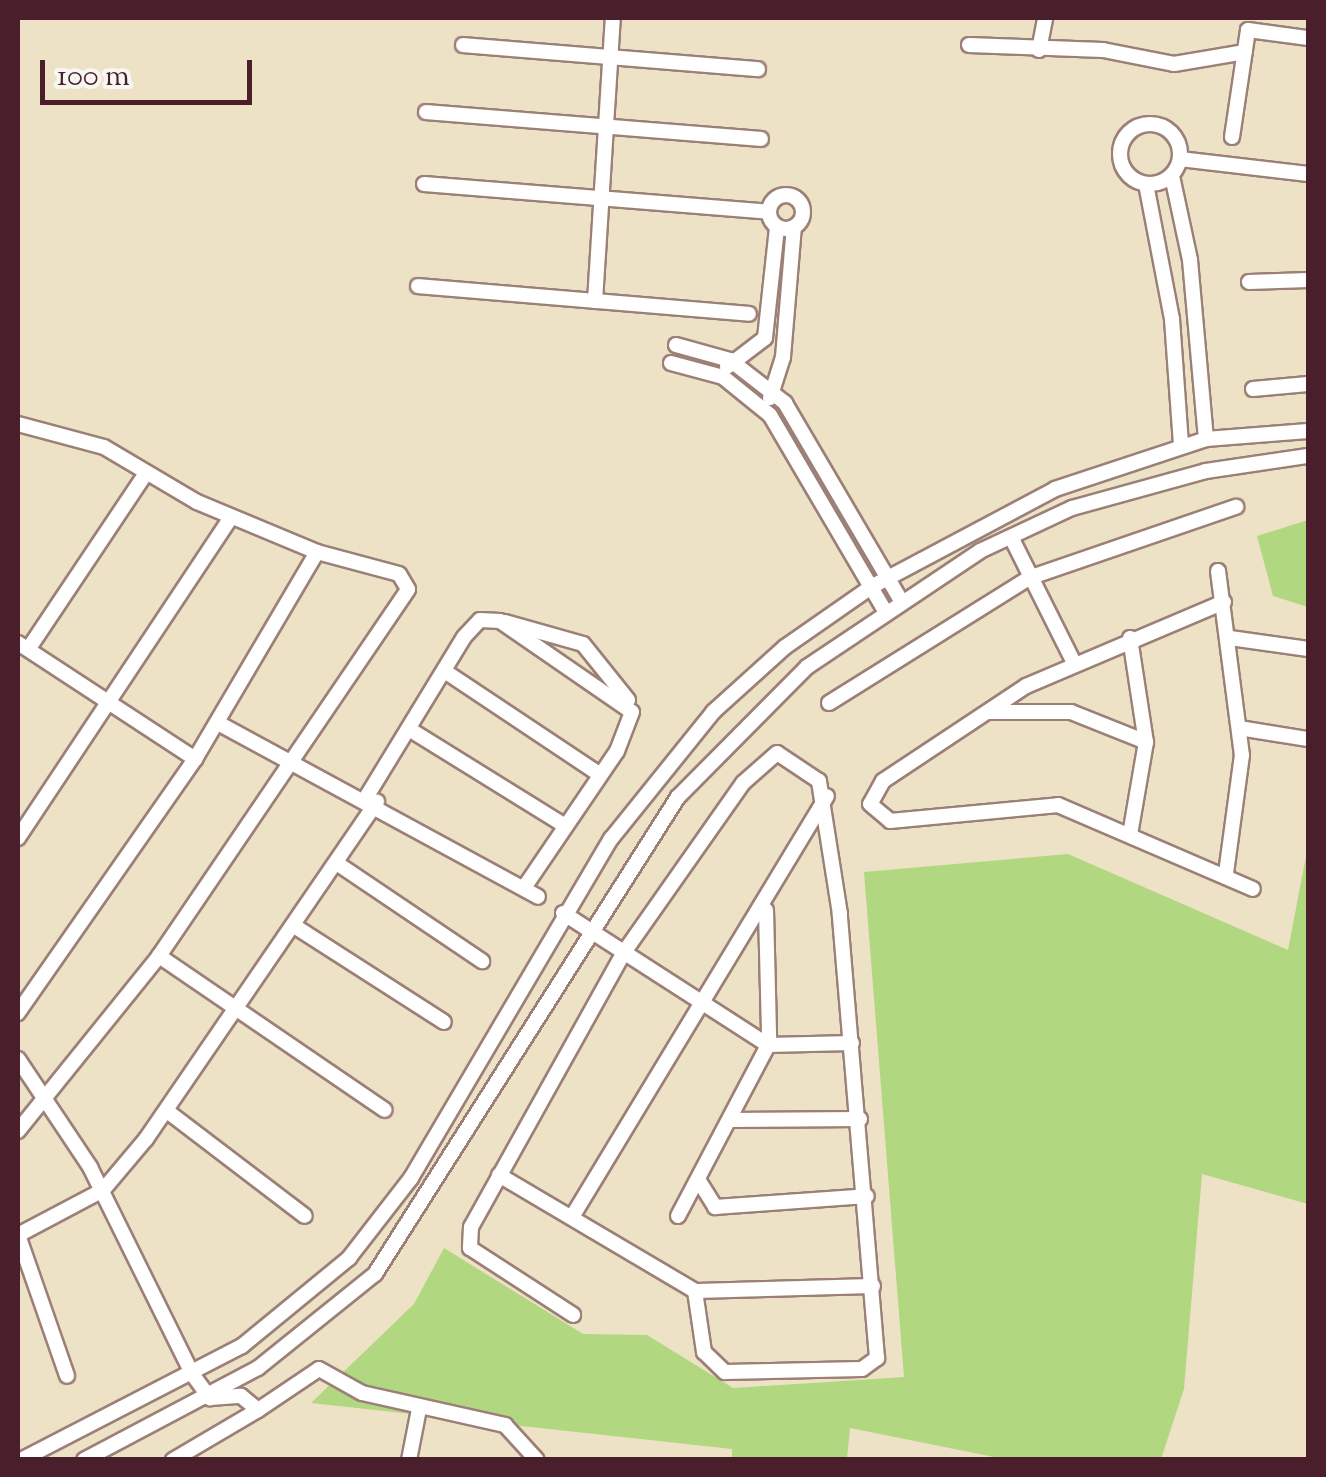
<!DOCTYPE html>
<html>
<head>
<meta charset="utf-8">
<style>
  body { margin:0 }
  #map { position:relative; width:1326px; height:1477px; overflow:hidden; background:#ede2c5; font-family:"Sorts Mill Goudy",serif }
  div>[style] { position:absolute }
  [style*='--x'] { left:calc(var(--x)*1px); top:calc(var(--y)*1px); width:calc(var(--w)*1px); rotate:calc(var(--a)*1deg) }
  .green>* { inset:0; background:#b2d781 }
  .roads { filter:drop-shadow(2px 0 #9c8078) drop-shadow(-2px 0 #9c8078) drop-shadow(0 2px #9c8078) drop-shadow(0 -2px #9c8078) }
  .minor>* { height:14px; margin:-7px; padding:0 7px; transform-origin:7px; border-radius:7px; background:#fff }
  .minor>.ring { margin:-7px; padding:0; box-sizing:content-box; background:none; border:14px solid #fff; border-radius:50% }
  span { translate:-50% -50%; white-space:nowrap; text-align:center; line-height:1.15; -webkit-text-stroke:9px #f6f6f2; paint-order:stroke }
  .frame { position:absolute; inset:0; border:20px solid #4a1f2b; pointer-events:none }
  .scale { position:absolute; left:40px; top:60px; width:212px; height:45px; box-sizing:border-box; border:5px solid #4a1f2b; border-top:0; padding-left:12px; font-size:30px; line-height:35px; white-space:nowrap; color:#4a1f2b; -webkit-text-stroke:8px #f6f6f2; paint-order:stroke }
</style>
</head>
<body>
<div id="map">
  <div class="green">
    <i style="clip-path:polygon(1308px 520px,1308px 607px,1273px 596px,1257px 536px)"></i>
    <i style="clip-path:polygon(1308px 846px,1308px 1204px,1202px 1174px,1184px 1389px,1161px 1459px,1004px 1459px,850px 1428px,847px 1459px,732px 1459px,732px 1449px,311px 1403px,414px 1304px,444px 1248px,583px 1334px,647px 1335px,733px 1388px,904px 1377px,864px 872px,1068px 854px,1288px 950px)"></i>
  </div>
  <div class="roads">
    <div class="minor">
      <i style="--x:463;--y:45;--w:296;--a:4.7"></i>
      <i style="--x:969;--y:45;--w:134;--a:2.1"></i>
      <i style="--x:1103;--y:50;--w:72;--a:11.2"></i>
      <i style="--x:1174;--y:64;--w:72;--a:-9.6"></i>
      <i style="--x:1039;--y:50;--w:33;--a:-79"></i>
      <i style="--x:426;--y:112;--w:336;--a:4.6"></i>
      <i class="ring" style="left:1120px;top:124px;width:46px;height:46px"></i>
      <i style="--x:1232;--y:137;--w:108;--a:-81.5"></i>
      <i style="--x:1248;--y:30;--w:61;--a:7.6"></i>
      <i style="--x:1180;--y:159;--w:129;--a:6.7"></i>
      <i style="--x:1172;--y:176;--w:86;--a:77.9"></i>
      <i style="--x:1190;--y:260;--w:180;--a:84.9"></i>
      <i style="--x:424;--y:184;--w:346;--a:4.6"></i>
      <i style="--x:1146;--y:184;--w:137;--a:79.1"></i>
      <i style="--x:1172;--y:319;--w:127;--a:85.9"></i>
      <i class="ring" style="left:769px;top:195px;width:20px;height:20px"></i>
      <i style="--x:1249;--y:282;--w:59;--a:-1.9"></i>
      <i style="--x:418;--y:286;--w:332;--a:4.8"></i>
      <i style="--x:595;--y:301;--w:284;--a:-86.4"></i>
      <i style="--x:676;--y:345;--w:56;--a:15.5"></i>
      <i style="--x:730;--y:360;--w:70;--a:38"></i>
      <i style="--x:785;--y:403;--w:227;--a:59.6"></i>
      <i style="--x:671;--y:363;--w:54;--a:15.1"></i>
      <i style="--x:723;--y:377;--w:60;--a:39"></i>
      <i style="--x:770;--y:415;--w:225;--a:59.6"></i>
      <i style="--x:727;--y:367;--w:48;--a:-37.3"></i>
      <i style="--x:765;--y:338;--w:112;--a:-83.8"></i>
      <i style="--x:1253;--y:389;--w:55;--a:-5.2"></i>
      <i style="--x:770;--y:398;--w:43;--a:-72.4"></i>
      <i style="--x:783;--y:357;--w:130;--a:-85.2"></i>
      <i style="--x:18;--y:424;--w:89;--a:15"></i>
      <i style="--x:104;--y:447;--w:108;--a:30.6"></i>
      <i style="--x:197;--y:502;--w:130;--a:22.6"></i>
      <i style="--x:317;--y:552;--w:240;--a:120.5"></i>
      <i style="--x:195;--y:759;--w:310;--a:124.9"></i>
      <i style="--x:1011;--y:537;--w:141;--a:63.4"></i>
      <i style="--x:1218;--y:571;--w:186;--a:82.6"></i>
      <i style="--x:1242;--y:755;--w:119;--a:97.7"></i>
      <i style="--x:1224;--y:602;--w:215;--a:157"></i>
      <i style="--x:1026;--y:686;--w:172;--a:146.4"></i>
      <i style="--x:883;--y:781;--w:26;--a:119"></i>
      <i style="--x:870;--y:804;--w:26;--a:40"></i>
      <i style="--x:890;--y:821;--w:169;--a:-5.4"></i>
      <i style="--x:1058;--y:805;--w:212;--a:23.3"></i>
      <i style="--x:505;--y:622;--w:81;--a:15.8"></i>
      <i style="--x:583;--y:644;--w:72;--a:51.2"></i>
      <i style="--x:1130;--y:638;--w:105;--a:81.3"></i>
      <i style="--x:1146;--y:742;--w:94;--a:99.8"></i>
      <i style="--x:1230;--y:638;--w:79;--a:8"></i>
      <i style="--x:18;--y:643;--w:212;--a:33.2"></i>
      <i style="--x:29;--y:648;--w:211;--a:-56.2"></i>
      <i style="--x:446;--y:672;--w:180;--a:33.7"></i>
      <i style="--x:829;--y:703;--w:238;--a:-32"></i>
      <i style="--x:1031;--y:577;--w:217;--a:-18.9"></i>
      <i style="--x:988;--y:712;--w:83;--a:0"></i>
      <i style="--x:1071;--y:712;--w:81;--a:21.8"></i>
      <i style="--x:218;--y:723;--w:364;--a:28.5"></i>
      <i style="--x:1239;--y:728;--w:70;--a:9.1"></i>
      <i style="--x:409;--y:729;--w:180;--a:31.8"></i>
      <i style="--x:367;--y:796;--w:186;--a:-58.6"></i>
      <i style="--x:464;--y:637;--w:23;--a:-47"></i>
      <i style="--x:480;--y:620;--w:20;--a:3"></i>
      <i style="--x:500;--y:621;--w:160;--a:34.6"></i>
      <i style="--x:632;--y:712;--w:42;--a:111"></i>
      <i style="--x:617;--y:751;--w:166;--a:124.2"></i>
      <i style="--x:18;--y:838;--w:385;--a:-56.4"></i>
      <i style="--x:338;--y:864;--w:174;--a:34"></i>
      <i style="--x:766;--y:910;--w:127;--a:88.6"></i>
      <i style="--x:563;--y:913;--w:244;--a:32.8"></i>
      <i style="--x:299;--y:929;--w:172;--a:32.7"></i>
      <i style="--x:159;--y:956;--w:273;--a:34.3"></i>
      <i style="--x:768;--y:1045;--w:84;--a:-1.4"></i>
      <i style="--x:18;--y:1059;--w:130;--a:56.3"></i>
      <i style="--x:90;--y:1167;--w:232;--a:63.7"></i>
      <i style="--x:193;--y:1375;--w:29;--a:54"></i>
      <i style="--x:210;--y:1398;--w:31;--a:-4"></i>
      <i style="--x:241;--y:1396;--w:22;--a:39"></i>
      <i style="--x:258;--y:1410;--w:99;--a:149.5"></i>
      <i style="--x:167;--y:1111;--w:173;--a:37.3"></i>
      <i style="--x:730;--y:1120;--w:130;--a:-0.4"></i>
      <i style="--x:18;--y:1131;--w:225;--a:-51.1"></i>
      <i style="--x:159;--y:956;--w:443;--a:-55.8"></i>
      <i style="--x:408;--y:589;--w:17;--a:-121"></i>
      <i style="--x:399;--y:574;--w:85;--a:-165"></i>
      <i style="--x:499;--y:1175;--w:228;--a:30.6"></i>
      <i style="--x:695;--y:1291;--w:62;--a:81.6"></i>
      <i style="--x:704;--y:1352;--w:29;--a:44"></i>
      <i style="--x:725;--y:1372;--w:137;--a:-1.3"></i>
      <i style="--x:862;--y:1369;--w:19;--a:-36"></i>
      <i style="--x:877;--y:1358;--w:446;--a:-94.8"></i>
      <i style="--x:840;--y:914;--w:135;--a:-99"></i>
      <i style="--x:819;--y:781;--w:50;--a:-146.3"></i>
      <i style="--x:777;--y:753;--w:45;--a:138.6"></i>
      <i style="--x:743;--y:783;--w:209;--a:125.1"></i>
      <i style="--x:623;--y:954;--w:312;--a:119.1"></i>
      <i style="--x:471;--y:1227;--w:21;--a:93"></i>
      <i style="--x:470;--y:1248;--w:123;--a:33"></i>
      <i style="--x:699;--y:1181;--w:31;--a:58"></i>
      <i style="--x:715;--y:1207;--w:152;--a:-4.1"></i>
      <i style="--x:678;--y:1216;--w:193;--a:-62.2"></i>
      <i style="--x:572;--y:1217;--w:492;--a:-58.8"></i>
      <i style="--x:18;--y:1235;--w:96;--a:-27.9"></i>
      <i style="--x:103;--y:1190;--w:67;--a:-49.9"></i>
      <i style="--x:146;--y:1139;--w:409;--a:-55.6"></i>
      <i style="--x:18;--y:1235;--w:149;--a:70.8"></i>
      <i style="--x:695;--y:1291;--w:178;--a:-1.6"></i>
      <i style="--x:258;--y:1410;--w:73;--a:-33.9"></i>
      <i style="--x:319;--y:1369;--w:49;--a:29.2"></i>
      <i style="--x:362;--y:1393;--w:147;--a:12.6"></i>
      <i style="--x:505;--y:1425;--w:47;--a:47.6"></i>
      <i style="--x:21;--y:1460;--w:249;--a:-27.3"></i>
      <i style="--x:242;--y:1346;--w:139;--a:-39.4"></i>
      <i style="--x:349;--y:1258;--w:101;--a:-52.2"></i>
      <i style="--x:411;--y:1178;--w:394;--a:-59.5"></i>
      <i style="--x:611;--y:839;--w:163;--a:-51.2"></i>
      <i style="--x:713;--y:712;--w:97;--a:-42.1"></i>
      <i style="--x:785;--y:647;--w:105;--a:-34.9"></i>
      <i style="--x:871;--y:587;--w:208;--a:-28"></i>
      <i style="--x:1055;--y:489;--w:159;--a:-18.3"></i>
      <i style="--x:1206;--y:439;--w:102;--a:-4.5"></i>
      <i style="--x:84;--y:1460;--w:197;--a:-27.9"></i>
      <i style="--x:258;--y:1368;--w:150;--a:-38.8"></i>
      <i style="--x:375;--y:1274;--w:565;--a:-57.58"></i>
      <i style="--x:678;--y:797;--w:183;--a:-45.2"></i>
      <i style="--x:807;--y:667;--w:208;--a:-33.8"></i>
      <i style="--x:980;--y:551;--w:102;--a:-25.1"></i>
      <i style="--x:1072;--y:508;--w:139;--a:-15.4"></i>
      <i style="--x:1206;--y:471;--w:103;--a:-8.4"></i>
      <i style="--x:409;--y:1460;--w:52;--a:-78.9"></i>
    </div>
  </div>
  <div class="frame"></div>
  <div class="scale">100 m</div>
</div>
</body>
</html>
